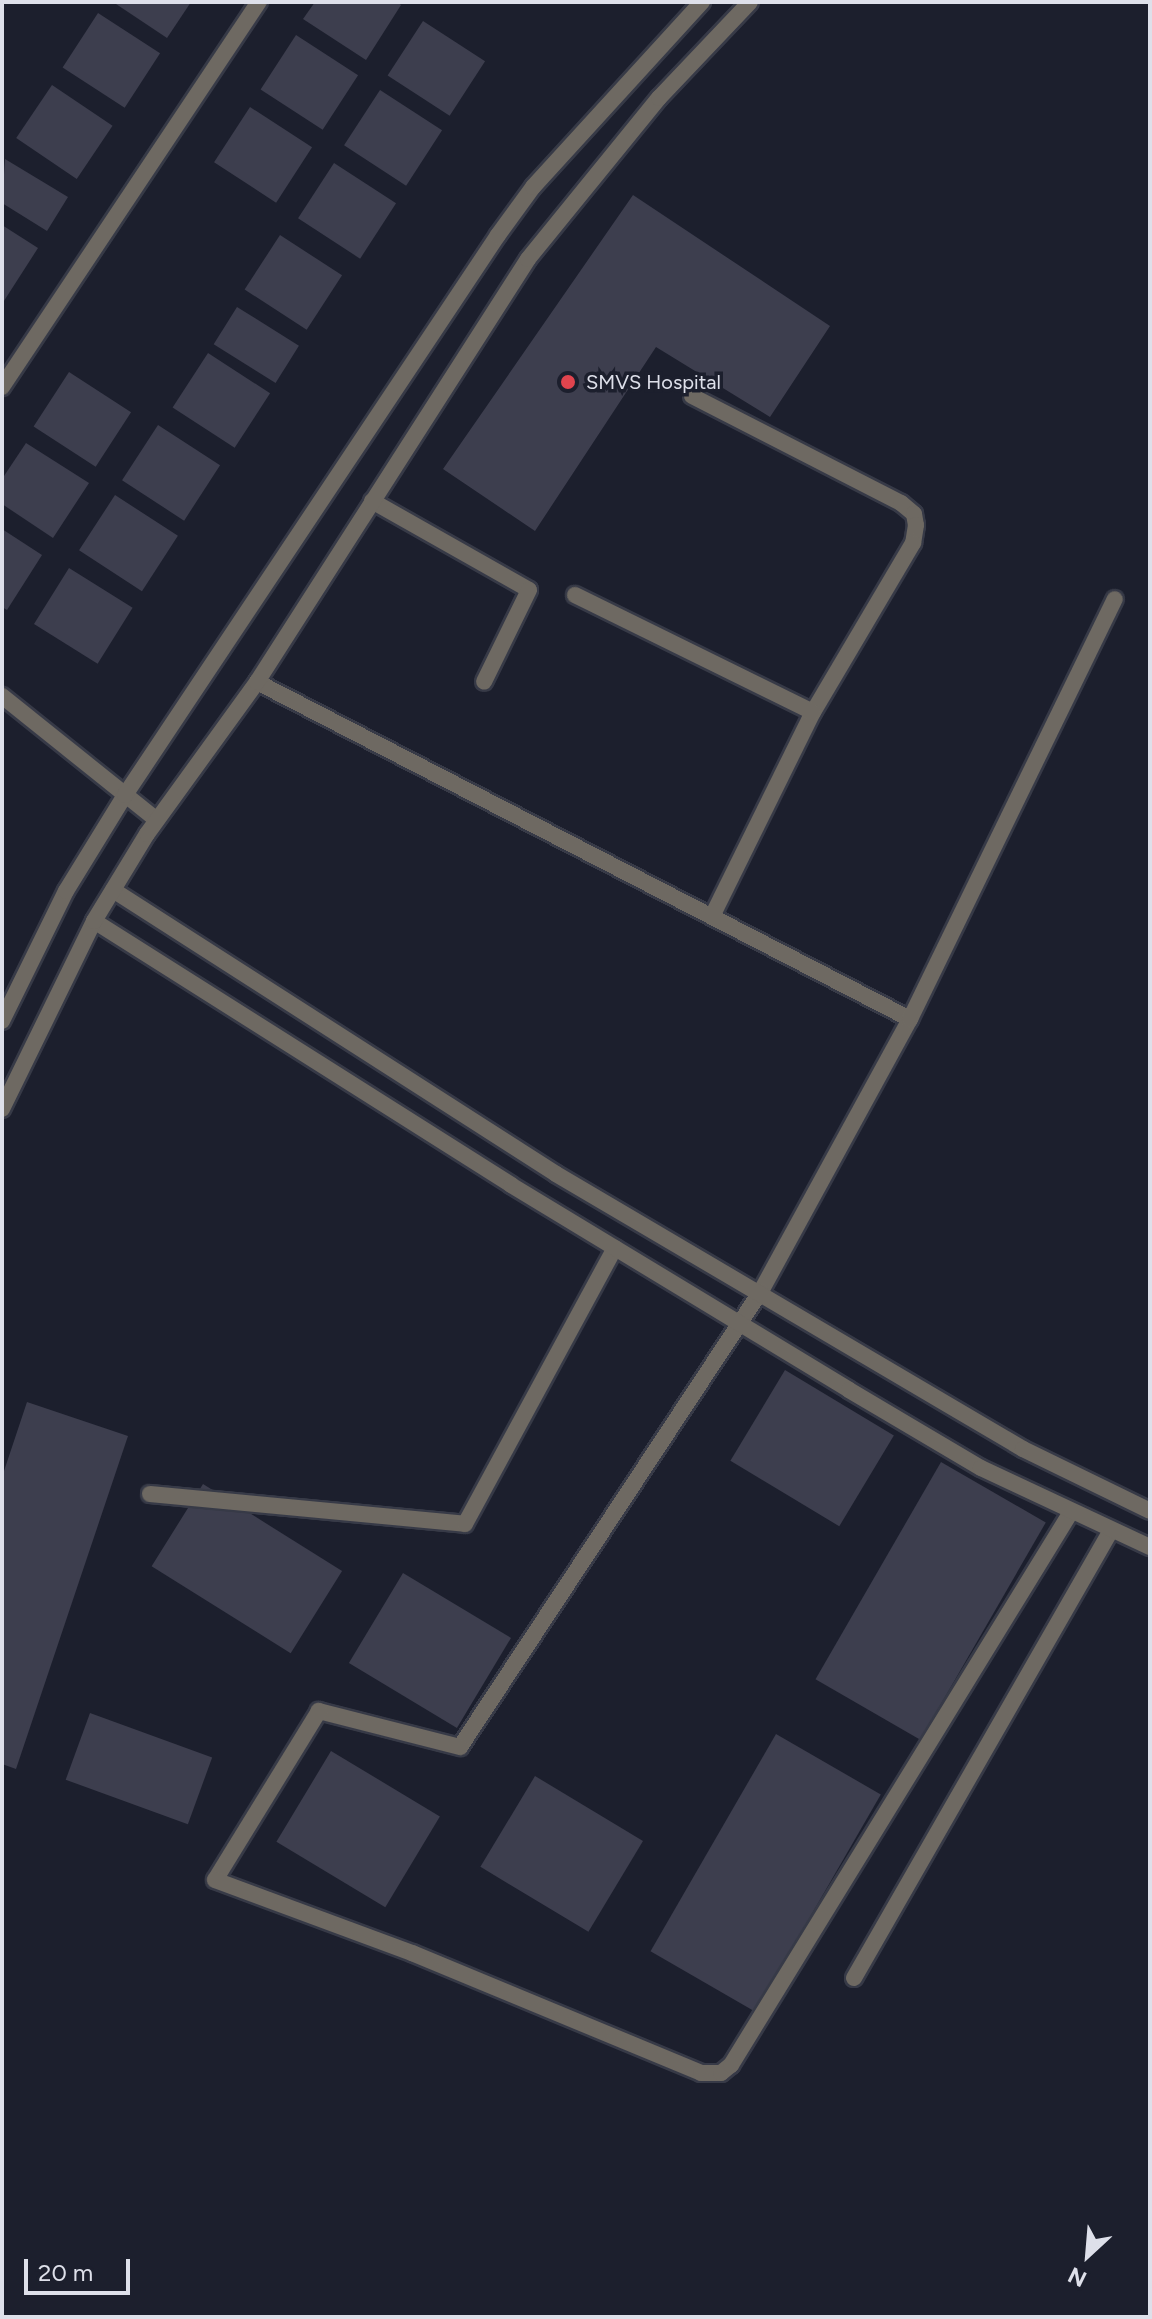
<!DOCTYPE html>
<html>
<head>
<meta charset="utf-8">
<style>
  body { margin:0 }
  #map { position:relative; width:1152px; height:2319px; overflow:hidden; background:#1c1f2d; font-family:Figtree,sans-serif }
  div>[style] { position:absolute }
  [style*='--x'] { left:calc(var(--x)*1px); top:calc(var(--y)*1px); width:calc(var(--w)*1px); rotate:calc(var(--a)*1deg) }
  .building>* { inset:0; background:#3d3e4e; transform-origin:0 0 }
  .roads { filter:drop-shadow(2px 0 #373a47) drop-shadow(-2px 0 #373a47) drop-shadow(0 2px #373a47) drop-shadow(0 -2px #373a47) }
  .service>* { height:16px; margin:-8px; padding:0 8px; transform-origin:8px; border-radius:8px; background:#6e6962 }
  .minor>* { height:16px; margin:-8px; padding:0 8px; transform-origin:8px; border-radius:8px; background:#6e6962 }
  .tertiary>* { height:16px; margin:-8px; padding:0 8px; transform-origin:8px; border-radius:8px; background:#6e6962 }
  .dots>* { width:22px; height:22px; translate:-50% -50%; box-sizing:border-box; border:4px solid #1c1f2d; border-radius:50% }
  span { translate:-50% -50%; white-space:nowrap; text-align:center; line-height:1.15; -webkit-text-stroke:7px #1c1f2d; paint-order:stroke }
  .poi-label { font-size:20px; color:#dee0ea }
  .left { translate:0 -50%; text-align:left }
  .frame { position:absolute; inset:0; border:4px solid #dee0ea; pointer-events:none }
  .north { position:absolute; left:1048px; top:2215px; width:80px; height:80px; -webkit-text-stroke:6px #1c1f2d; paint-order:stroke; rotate:206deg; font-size:22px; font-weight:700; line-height:32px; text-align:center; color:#dee0ea }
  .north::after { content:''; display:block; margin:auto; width:28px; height:36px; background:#dee0ea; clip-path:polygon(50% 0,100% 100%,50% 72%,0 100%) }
  .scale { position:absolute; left:24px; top:2259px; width:106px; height:36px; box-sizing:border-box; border:4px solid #dee0ea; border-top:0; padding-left:10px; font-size:24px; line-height:28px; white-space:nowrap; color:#dee0ea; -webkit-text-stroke:6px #1c1f2d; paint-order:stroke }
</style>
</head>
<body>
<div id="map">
  <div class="building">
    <i style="clip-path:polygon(113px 2px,191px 2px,167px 38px)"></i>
    <i style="clip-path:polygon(315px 2px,397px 2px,401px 5px,366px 60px,303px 19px)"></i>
    <i style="left:98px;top:13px;width:74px;height:65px;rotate:33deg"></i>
    <i style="left:423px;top:21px;width:74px;height:65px;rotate:33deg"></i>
    <i style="left:296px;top:35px;width:74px;height:65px;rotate:33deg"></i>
    <i style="left:52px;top:85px;width:73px;height:64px;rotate:34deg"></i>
    <i style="left:380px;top:90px;width:74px;height:66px;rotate:33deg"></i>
    <i style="left:250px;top:107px;width:74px;height:66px;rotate:33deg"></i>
    <i style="clip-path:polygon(5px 159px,68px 197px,47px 231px,2px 203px)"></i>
    <i style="left:334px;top:163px;width:74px;height:66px;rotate:33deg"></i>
    <i style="clip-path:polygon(633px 195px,830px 326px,770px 417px,656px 347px,535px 531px,443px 469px)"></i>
    <i style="clip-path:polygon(2px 225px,38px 248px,2px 304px)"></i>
    <i style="left:280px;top:235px;width:74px;height:65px;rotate:33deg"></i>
    <i style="left:237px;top:307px;width:73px;height:44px;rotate:32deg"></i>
    <i style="left:208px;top:353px;width:74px;height:65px;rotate:33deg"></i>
    <i style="left:69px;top:372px;width:74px;height:65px;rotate:33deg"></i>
    <i style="left:158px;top:425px;width:74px;height:66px;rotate:33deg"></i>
    <i style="clip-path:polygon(26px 443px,89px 483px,53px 538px,2px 504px,2px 479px)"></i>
    <i style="left:115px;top:495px;width:75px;height:66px;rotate:33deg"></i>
    <i style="clip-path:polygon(2px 529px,42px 555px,7px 610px,2px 607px)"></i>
    <i style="left:69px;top:568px;width:75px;height:66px;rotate:32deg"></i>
    <i style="left:785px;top:1370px;width:127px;height:106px;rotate:31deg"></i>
    <i style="clip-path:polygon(27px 1402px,128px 1436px,16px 1769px,2px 1764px,2px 1477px)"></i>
    <i style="left:941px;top:1462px;width:121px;height:251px;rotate:30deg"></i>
    <i style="left:203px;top:1484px;width:164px;height:97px;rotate:32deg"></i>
    <i style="left:403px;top:1573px;width:126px;height:105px;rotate:31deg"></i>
    <i style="left:90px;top:1713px;width:130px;height:71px;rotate:20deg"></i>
    <i style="left:776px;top:1734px;width:121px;height:251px;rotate:30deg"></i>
    <i style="left:331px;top:1751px;width:127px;height:106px;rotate:31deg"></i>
    <i style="left:535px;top:1776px;width:126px;height:106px;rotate:31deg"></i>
  </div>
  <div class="roads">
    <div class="service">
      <i style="--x:2;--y:387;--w:463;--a:-56.3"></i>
      <i style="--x:372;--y:501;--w:180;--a:29.5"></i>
      <i style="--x:529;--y:590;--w:102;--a:116.1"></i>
      <i style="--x:150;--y:1494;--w:316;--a:5.4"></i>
      <i style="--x:465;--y:1524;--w:314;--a:-61.5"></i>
    </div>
    <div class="minor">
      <i style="--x:692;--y:396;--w:235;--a:27.1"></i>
      <i style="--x:901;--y:503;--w:17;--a:40"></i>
      <i style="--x:914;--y:514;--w:11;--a:80"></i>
      <i style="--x:916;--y:525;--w:18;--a:99"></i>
      <i style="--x:913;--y:543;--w:196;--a:120.6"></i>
      <i style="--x:813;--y:712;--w:225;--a:116.3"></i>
      <i style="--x:575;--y:595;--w:265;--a:26.2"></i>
      <i style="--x:257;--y:682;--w:735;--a:27.3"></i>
      <i style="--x:910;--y:1019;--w:310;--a:118.7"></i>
      <i style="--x:761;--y:1291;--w:546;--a:123.43"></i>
      <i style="--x:460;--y:1747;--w:146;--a:-165.7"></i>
      <i style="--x:319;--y:1711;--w:198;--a:121.6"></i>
      <i style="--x:215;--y:1880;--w:210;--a:20.3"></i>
      <i style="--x:412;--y:1953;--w:313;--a:22.5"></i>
      <i style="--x:701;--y:2073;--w:20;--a:0"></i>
      <i style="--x:721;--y:2073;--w:13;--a:-39"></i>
      <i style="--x:731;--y:2065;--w:649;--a:-58.42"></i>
      <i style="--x:910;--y:1019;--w:467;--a:-64"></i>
      <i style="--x:854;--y:1978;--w:514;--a:-60.14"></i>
    </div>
    <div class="tertiary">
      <i style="--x:2;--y:696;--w:198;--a:38.7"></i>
      <i style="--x:113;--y:890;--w:526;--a:32.66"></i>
      <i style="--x:556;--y:1174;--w:542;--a:30.49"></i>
      <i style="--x:1023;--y:1449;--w:141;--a:26"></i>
      <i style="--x:94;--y:921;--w:494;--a:32.3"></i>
      <i style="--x:511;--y:1185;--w:395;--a:31.2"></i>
      <i style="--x:849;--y:1390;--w:153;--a:30.6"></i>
      <i style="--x:981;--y:1468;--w:187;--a:25.1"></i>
      <i style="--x:2;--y:1021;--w:145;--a:-63.8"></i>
      <i style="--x:66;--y:891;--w:113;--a:-58.4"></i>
      <i style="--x:125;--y:795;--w:673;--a:-56.33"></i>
      <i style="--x:498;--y:235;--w:59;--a:-53.9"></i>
      <i style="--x:533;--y:187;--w:251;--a:-47.6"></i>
      <i style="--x:2;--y:1109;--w:209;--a:-63.9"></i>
      <i style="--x:94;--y:921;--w:102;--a:-58.7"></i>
      <i style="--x:147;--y:834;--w:188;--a:-54.1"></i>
      <i style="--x:257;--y:682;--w:502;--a:-57.35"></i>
      <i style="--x:528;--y:259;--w:208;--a:-50.9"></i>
      <i style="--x:659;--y:98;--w:132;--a:-46.5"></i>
    </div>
  </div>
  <div class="dots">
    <i style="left:568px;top:382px;background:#e0444e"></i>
  </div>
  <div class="poi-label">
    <span class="left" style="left:586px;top:382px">SMVS Hospital</span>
  </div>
  <div class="frame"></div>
  <div class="north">N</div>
  <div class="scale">20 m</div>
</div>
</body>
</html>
